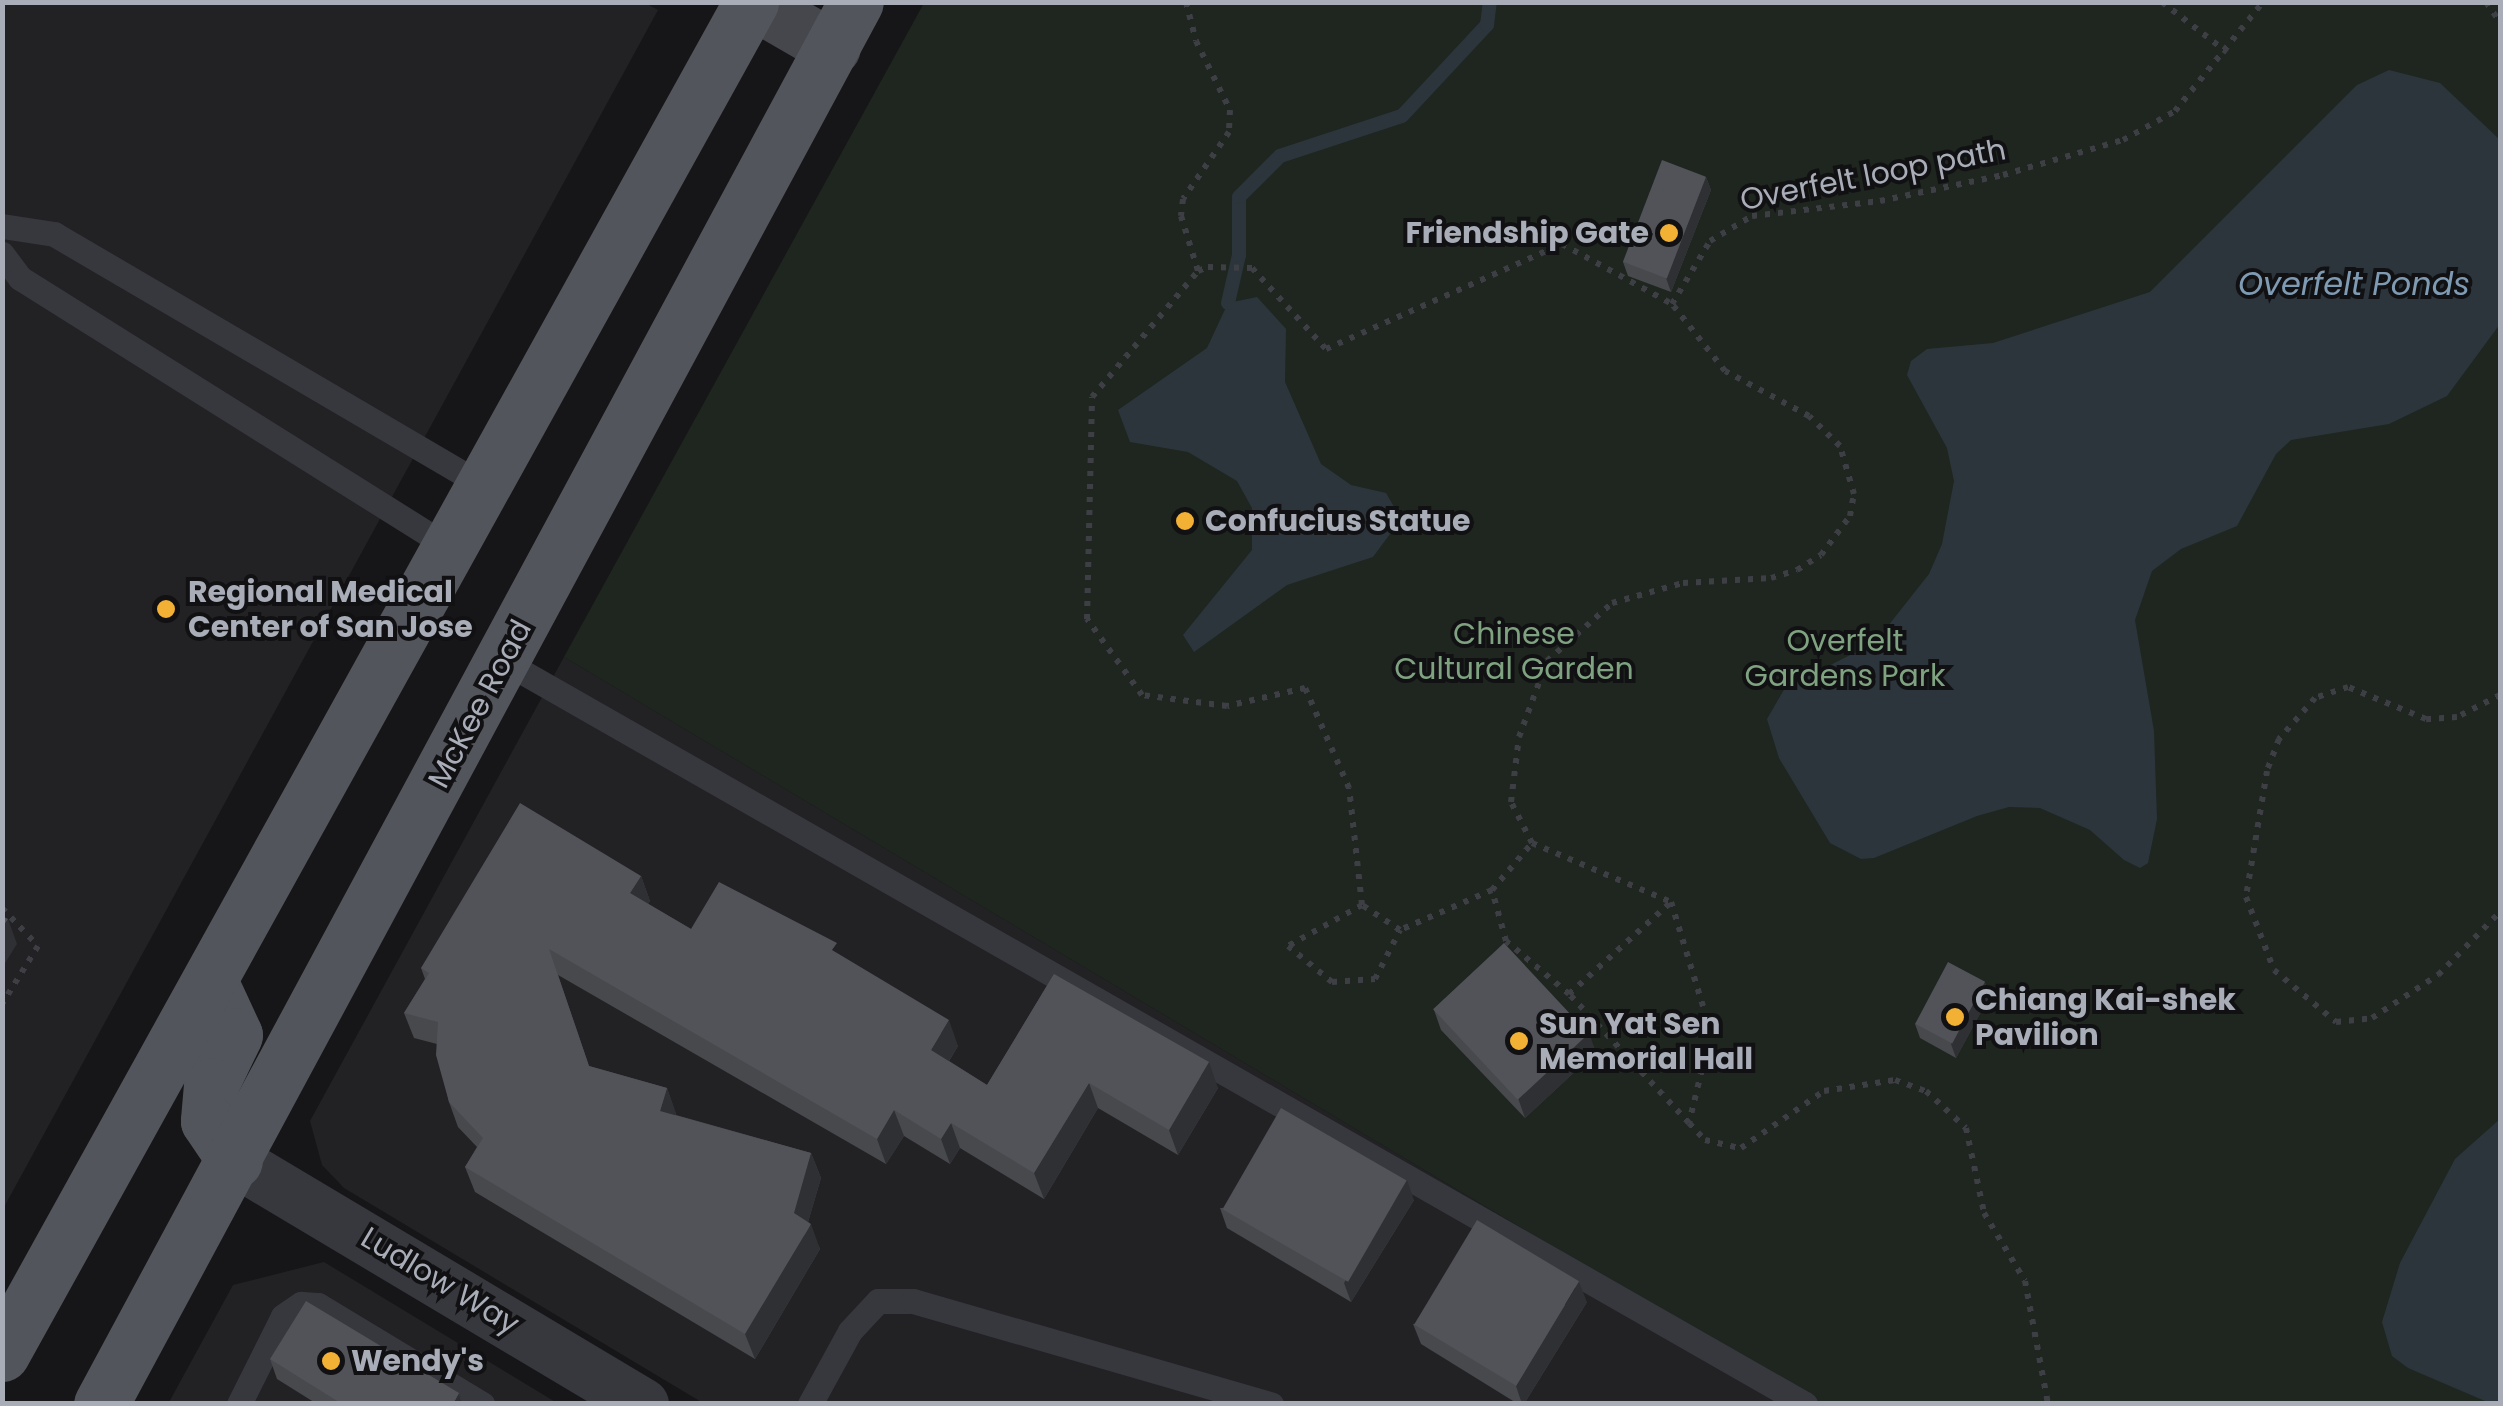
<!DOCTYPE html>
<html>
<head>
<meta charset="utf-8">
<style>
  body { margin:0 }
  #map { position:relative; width:2503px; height:1406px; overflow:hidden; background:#161618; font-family:Poppins,sans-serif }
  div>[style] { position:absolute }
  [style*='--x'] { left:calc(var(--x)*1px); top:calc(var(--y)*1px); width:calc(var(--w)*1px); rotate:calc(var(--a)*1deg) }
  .built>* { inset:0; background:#222225 }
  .green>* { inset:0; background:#1e261f }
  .water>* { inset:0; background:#2c353c }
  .stream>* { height:14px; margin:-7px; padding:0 7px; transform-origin:7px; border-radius:7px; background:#2c353c }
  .path>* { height:6px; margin-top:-3px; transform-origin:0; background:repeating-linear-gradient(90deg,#3d3f44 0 5px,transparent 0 13px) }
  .lane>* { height:25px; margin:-12.5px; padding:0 12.5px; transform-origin:12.5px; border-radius:12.5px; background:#37383d }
  .street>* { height:52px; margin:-26px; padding:0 26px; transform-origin:26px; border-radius:26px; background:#37383d }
  .secondary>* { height:55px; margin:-27.5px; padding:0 27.5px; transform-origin:27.5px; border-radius:27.5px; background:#45474d }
  .primary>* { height:55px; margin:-27.5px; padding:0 27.5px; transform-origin:27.5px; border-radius:27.5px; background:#53555c }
  .wall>* { inset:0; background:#47494d }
  .shaded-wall>* { inset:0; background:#2f3033 }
  .building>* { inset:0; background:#525359; transform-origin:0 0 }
  .dots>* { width:28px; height:28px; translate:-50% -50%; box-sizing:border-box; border:5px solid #111113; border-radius:50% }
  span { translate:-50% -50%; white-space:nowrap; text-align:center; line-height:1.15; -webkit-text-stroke:8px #111113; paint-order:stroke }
  .street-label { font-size:30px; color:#a8adb8 }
  .poi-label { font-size:30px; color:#a8adb8; font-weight:700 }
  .right { translate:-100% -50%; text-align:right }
  .left { translate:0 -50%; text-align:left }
  .park-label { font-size:30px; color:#7fa381 }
  .water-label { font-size:32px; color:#7f9bb3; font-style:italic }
  .frame { position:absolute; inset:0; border:5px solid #a8adb8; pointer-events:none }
</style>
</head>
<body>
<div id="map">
  <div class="built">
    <i style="clip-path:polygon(3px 3px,645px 3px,658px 10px,3px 1209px)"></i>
    <i style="clip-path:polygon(564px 657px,1815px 1403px,703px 1403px,344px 1188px,322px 1165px,310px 1121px)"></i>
    <i style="clip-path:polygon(324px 1262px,557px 1403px,168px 1404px,233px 1285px)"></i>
  </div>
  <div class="green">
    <i style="clip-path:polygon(924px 3px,2500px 3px,2500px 1403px,1815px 1403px,564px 657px)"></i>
  </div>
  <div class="water">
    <i style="clip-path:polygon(2389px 70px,2440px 83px,2500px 140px,2500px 324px,2447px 396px,2389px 424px,2291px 440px,2276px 454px,2237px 526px,2181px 549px,2152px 571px,2135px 620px,2154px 731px,2157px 819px,2148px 863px,2140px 868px,2124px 860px,2090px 830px,2040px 808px,2009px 807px,1977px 816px,1874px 858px,1861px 859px,1830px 843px,1779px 758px,1767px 719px,1785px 688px,1866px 647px,1884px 631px,1929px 574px,1942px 544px,1954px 481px,1947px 448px,1907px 375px,1911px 361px,1927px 349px,1993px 343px,2150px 292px,2357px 85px)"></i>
    <i style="clip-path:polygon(1257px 297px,1286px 329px,1285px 382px,1321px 464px,1351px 485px,1386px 493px,1401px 519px,1373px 557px,1287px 585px,1194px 652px,1183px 635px,1252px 550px,1252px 508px,1237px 481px,1188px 452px,1130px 442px,1118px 410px,1207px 348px,1228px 303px)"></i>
    <i style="clip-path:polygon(2500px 1119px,2500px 1403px,2492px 1404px,2408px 1368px,2392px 1356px,2382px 1322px,2400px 1263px,2455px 1159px)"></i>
  </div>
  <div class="stream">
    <i style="--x:1228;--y:303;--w:49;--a:-77.1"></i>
    <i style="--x:1239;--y:255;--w:58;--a:-90"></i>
    <i style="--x:1239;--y:197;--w:58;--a:-45"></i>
    <i style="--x:1280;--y:156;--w:128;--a:-18.2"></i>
    <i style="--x:1402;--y:116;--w:125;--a:-47"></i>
    <i style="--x:1487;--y:25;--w:23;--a:-83"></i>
  </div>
  <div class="path">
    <i style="--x:1186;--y:2;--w:40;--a:75.6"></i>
    <i style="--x:1196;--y:41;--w:77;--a:63.8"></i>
    <i style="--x:1230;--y:110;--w:22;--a:93"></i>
    <i style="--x:1229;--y:132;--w:81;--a:124.5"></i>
    <i style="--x:1183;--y:199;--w:17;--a:97"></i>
    <i style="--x:1181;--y:216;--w:58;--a:72.8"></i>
    <i style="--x:2162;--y:2;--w:82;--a:37.6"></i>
    <i style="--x:2486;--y:2;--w:24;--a:55"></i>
    <i style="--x:2500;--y:695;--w:48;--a:152.9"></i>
    <i style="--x:2457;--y:717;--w:31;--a:176"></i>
    <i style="--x:2426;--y:719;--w:84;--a:-157.7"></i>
    <i style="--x:2348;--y:687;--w:35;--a:162"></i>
    <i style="--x:2315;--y:698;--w:55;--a:131.3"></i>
    <i style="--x:2279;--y:739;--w:34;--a:111"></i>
    <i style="--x:2267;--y:771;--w:128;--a:99.5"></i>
    <i style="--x:2246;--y:897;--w:78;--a:69"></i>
    <i style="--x:2274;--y:970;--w:81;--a:40"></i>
    <i style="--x:2336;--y:1022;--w:36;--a:-6"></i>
    <i style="--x:2372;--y:1018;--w:79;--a:-33.1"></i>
    <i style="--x:2438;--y:975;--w:88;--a:-45.5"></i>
    <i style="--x:1532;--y:843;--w:46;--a:-117.1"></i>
    <i style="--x:1511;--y:802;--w:65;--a:-83"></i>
    <i style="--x:1519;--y:737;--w:81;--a:-69.8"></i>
    <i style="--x:1547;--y:661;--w:87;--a:-41.7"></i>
    <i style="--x:1612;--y:603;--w:74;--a:-15.7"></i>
    <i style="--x:1683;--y:583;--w:88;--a:-3.3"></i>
    <i style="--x:1771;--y:578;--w:27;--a:-17"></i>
    <i style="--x:1797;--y:570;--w:28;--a:-32"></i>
    <i style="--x:1821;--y:555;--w:49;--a:-53.4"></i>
    <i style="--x:1850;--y:516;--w:22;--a:-80"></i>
    <i style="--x:1854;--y:494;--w:50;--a:-106.3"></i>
    <i style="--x:1840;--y:446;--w:43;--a:-135.9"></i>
    <i style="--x:1809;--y:416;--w:95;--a:-151.8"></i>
    <i style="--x:1725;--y:371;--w:85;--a:-128.3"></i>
    <i style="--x:1672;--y:304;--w:74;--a:-58.9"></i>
    <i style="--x:1710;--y:241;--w:49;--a:-30.8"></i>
    <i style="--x:1752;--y:216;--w:129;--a:-6.7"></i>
    <i style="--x:1880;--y:201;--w:126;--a:-11.9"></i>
    <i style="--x:2003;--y:175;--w:125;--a:-16.3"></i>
    <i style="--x:2123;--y:140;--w:60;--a:-29.1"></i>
    <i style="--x:2175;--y:111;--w:140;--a:-51.1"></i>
    <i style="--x:1492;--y:890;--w:62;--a:-49.6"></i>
    <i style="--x:1532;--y:843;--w:151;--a:23"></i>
    <i style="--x:1671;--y:902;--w:136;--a:72.9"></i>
    <i style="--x:1711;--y:1032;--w:94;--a:103.6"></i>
    <i style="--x:1689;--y:1123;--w:176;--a:-132.9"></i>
    <i style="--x:1569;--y:994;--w:82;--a:-139.9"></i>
    <i style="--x:1506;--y:941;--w:53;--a:-105.4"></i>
    <i style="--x:1492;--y:890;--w:100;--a:156.5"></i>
    <i style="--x:1400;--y:930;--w:45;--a:-146.7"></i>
    <i style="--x:1362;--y:905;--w:118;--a:-96.3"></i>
    <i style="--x:1349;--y:788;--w:109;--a:-113.7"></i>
    <i style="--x:1305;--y:688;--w:80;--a:167"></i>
    <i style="--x:1227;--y:706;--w:86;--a:-172.6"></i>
    <i style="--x:1142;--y:695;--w:94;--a:-125.9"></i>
    <i style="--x:1087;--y:619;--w:222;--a:-88.7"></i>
    <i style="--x:1092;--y:397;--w:165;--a:-49.9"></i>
    <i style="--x:1198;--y:271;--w:11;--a:-22"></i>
    <i style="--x:1208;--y:267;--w:44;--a:1.3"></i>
    <i style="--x:1252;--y:268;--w:110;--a:47.6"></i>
    <i style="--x:1326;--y:349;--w:258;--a:-24"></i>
    <i style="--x:1562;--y:244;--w:125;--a:28.6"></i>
    <i style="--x:1362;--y:905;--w:85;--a:151"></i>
    <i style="--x:1288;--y:946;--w:57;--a:39.3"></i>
    <i style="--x:1332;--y:982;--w:43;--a:-4"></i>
    <i style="--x:1375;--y:979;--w:55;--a:-63"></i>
    <i style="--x:2;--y:908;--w:52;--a:46.5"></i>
    <i style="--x:38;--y:946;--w:68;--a:121.8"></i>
    <i style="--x:1569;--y:994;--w:137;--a:-42"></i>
    <i style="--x:1689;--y:1123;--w:23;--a:47"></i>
    <i style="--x:1705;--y:1140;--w:37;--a:13"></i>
    <i style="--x:1741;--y:1148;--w:101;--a:-34.5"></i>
    <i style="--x:1824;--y:1091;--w:72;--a:-8.8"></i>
    <i style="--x:1895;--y:1080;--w:33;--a:20"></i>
    <i style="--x:1926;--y:1091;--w:54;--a:42.8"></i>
    <i style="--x:1966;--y:1128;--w:87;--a:78"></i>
    <i style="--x:1984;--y:1213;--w:79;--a:58.9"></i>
    <i style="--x:2025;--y:1281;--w:125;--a:79.4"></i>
  </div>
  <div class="lane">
    <i style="--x:2;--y:226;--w:53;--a:8.7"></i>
    <i style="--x:54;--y:234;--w:501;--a:30.36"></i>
    <i style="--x:2;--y:254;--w:30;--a:53"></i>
    <i style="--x:20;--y:278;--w:510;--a:32.1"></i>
    <i style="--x:505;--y:662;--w:1497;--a:29.72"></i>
    <i style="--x:239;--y:1404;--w:98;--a:-63.4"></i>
    <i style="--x:283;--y:1316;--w:22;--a:-34"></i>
    <i style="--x:301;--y:1304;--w:17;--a:3"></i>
    <i style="--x:318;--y:1305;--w:192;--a:31.1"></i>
    <i style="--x:810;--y:1404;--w:83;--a:-61.3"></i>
    <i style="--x:850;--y:1331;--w:41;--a:-47"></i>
    <i style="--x:878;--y:1301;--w:35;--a:0"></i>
    <i style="--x:913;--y:1301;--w:373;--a:16.1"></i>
  </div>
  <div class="street">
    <i style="--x:235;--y:1161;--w:475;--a:30.8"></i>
  </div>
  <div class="secondary">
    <i style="--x:753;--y:2;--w:92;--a:29.9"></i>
  </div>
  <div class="primary">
    <i style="--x:211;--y:983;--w:57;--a:65.2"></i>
    <i style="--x:235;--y:1035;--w:55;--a:115.6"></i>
    <i style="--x:211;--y:1085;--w:36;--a:95"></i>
    <i style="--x:208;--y:1121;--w:48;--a:56"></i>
    <i style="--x:2;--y:1354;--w:1546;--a:-61.01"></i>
    <i style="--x:101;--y:1404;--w:1592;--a:-61.7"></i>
  </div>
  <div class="wall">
    <i style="clip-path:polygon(1706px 177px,1711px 190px,1671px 292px,1628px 276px,1623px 262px)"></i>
    <i style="clip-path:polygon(641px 876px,650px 901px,648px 904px,691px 929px,841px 956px,958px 1046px,949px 1061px,987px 1085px,1054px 974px,1218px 1088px,1178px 1155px,1098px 1108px,1044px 1199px,960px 1148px,950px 1164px,904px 1136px,886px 1164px,558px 975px,589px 1066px,667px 1088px,676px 1115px,811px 1153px,821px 1178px,808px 1222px,820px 1249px,755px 1359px,475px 1192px,465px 1167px,477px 1147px,458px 1127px,449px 1102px,437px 1044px,414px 1038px,404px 1013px,425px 979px,421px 968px)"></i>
    <i style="clip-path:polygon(1990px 995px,1956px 1058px,1920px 1038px,1915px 1024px)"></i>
    <i style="clip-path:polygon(1434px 1010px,1596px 1052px,1525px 1118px,1441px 1030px)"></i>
    <i style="clip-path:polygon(1414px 1200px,1351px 1302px,1227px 1228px,1220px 1208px)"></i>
    <i style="clip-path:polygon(1587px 1302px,1524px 1404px,1518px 1404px,1421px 1344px,1413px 1324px)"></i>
    <i style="clip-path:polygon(270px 1359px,459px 1393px,462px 1404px,317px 1404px,277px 1379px)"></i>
  </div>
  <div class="shaded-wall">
    <i style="clip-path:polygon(1706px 177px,1711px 190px,1671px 292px,1666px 278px)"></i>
    <i style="clip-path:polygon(641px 876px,650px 901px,639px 919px,630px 893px)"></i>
    <i style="clip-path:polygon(8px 919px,17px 944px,2px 968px,2px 928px)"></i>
    <i style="clip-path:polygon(1985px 982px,1990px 995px,1956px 1058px,1951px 1044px)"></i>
    <i style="clip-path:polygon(949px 1020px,958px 1046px,940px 1075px,931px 1050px)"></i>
    <i style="clip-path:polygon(1589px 1033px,1596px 1052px,1525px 1118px,1518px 1098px)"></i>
    <i style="clip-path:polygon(1209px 1062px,1218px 1088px,1178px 1155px,1169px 1130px)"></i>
    <i style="clip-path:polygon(1089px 1083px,1098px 1108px,1044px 1199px,1034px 1173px)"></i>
    <i style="clip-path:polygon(667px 1088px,676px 1113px,670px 1136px,660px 1111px)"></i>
    <i style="clip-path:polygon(894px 1110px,904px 1136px,886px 1164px,877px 1139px)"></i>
    <i style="clip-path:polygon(951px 1123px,960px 1148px,950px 1164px,941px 1139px)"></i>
    <i style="clip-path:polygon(811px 1153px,821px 1178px,804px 1236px,811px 1224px,820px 1249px,755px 1359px,745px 1334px)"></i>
    <i style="clip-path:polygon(1407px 1180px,1414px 1200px,1351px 1302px,1344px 1283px)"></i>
    <i style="clip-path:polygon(1579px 1282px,1587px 1302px,1524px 1404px,1522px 1404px,1516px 1386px)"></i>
    <i style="clip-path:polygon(459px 1393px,462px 1404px,453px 1404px)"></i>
  </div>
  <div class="building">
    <i style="left:1662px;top:160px;width:47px;height:109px;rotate:21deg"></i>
    <i style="clip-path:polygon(520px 803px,641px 876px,630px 893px,691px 929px,719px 882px,837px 943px,832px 950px,949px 1020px,931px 1050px,987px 1085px,1054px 974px,1209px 1062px,1169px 1130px,1089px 1083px,1034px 1173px,951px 1123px,941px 1139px,894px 1110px,877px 1139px,549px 949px,589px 1066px,667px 1088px,660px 1111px,811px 1153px,794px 1213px,811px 1224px,745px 1334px,465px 1167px,483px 1138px,449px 1102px,436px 1055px,438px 1022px,404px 1013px,429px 973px,421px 968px)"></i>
    <i style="clip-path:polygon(2px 916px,8px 919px,2px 928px)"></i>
    <i style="left:1504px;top:943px;width:124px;height:97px;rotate:47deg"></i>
    <i style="left:1948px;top:962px;width:42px;height:70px;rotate:28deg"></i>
    <i style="left:1281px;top:1108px;width:145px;height:117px;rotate:30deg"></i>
    <i style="left:1477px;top:1220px;width:119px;height:122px;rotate:31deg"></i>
    <i style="clip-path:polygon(306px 1301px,459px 1393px,453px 1404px,342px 1404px,270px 1359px)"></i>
  </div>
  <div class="dots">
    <i style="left:1669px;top:233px;background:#f2b134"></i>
    <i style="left:1185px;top:521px;background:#f2b134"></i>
    <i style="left:166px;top:609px;background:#f2b134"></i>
    <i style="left:1955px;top:1017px;background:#f2b134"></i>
    <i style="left:1519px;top:1041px;background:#f2b134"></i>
    <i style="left:331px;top:1361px;background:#f2b134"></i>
  </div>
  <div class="street-label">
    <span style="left:1873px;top:175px;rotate:-11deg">Overfelt loop path</span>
    <span style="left:480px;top:704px;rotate:-62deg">McKee Road</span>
    <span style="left:440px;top:1281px;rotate:31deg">Ludlow Way</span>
  </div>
  <div class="poi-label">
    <span class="right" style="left:1649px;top:233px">Friendship Gate</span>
    <span class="left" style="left:1205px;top:521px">Confucius Statue</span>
    <span class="left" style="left:188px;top:609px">Regional Medical<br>Center of San Jose</span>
    <span class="left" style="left:1975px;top:1017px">Chiang Kai-shek<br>Pavilion</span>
    <span class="left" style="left:1539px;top:1041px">Sun Yat Sen<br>Memorial Hall</span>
    <span class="left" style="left:351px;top:1361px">Wendy's</span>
  </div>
  <div class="park-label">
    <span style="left:1514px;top:651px">Chinese<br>Cultural Garden</span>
    <span style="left:1845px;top:658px">Overfelt<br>Gardens Park</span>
  </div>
  <div class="water-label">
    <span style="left:2354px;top:284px">Overfelt Ponds</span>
  </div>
  <div class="frame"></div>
</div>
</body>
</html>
